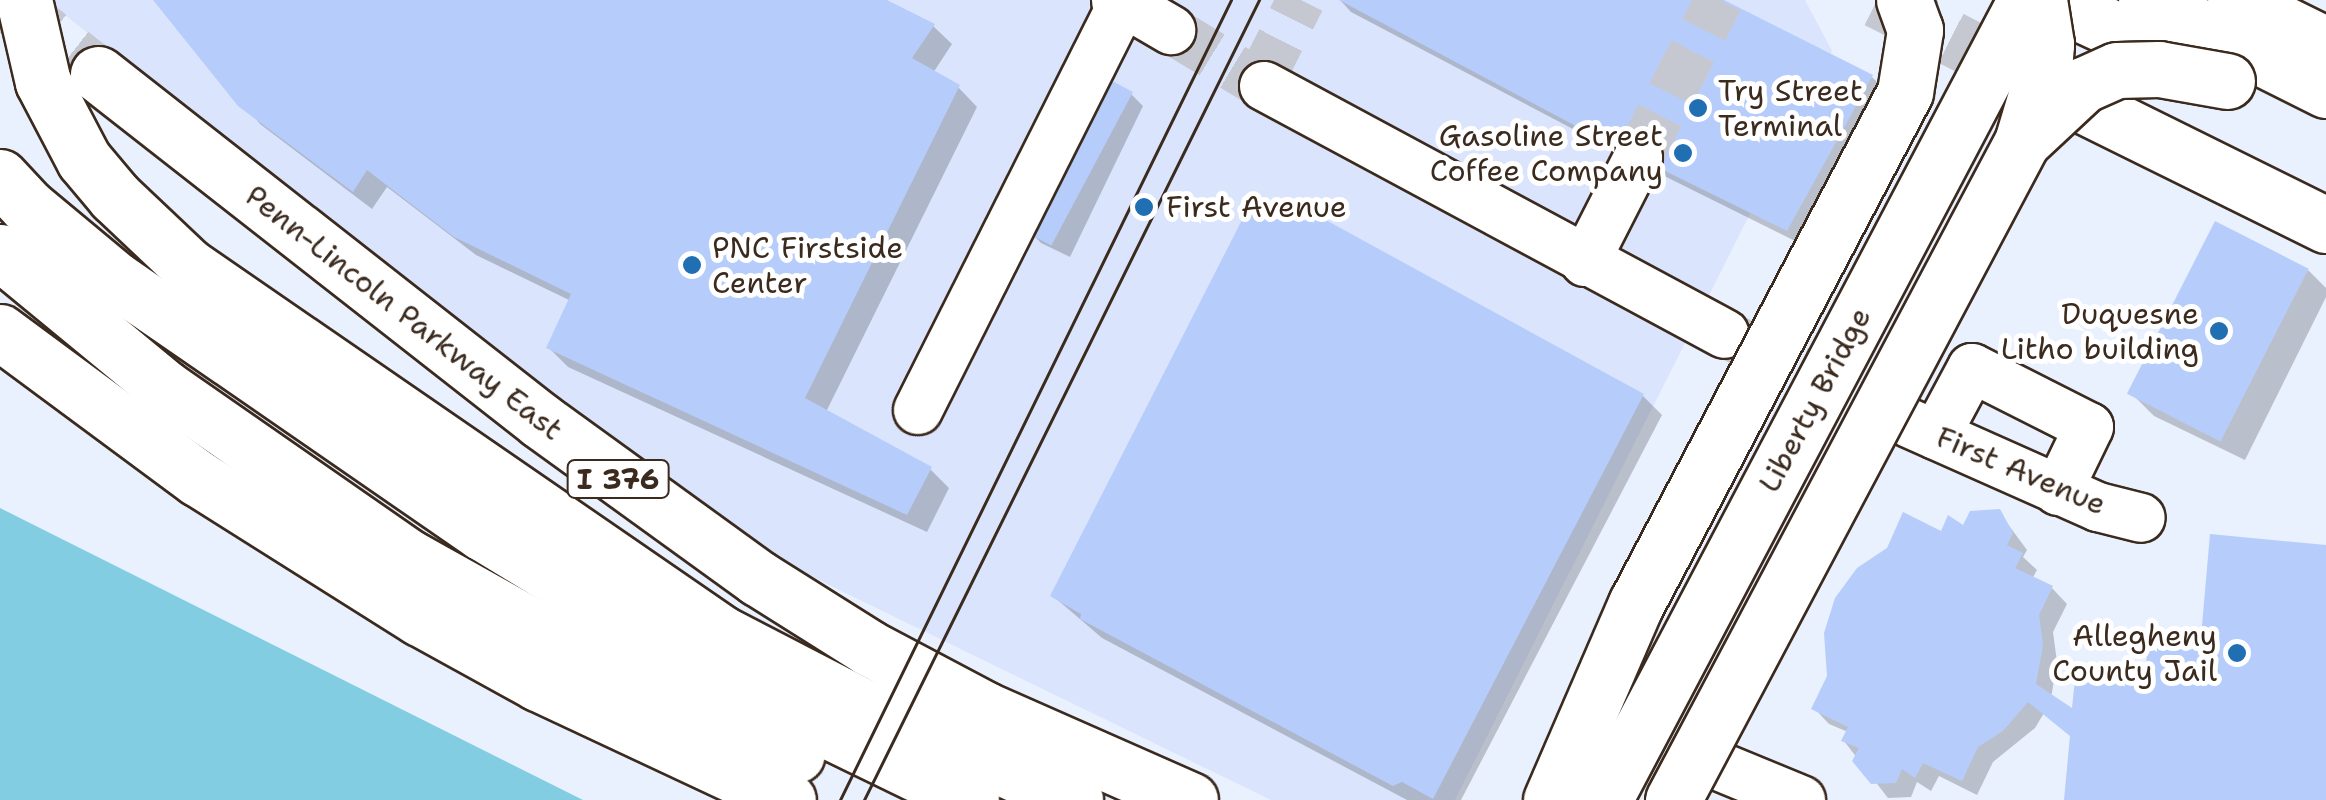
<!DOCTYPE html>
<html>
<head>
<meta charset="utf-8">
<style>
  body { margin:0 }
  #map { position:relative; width:2326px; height:800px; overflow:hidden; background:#e9f0fe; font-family:"Shantell Sans",sans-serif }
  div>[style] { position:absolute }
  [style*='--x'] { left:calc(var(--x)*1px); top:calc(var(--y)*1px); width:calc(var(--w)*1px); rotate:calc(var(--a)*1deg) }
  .built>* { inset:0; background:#dae5fd }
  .water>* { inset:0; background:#83cde3 }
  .shadow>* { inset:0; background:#0003 }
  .building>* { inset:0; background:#b6ccfb; transform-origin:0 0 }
  .minor-tunnel>* { height:48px; margin-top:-24px; transform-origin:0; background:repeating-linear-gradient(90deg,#c6c8d1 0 48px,transparent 0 72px) }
  .major-tunnel>* { height:55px; margin-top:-27.5px; transform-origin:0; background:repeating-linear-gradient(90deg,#c6c8d1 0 55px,transparent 0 83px) }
  .highway-tunnel>* { height:55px; margin-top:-27.5px; transform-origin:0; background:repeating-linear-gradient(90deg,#c6c8d1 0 55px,transparent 0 83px) }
  .roads { filter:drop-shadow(2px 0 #3b2a1e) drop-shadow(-2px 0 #3b2a1e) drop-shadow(0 2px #3b2a1e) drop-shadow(0 -2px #3b2a1e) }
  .minor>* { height:48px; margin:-24px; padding:0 24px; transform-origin:24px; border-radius:24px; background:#fff }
  .major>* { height:55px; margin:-27.5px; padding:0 27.5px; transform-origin:27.5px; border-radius:27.5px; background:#fff }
  .highway>* { height:55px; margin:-27.5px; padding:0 27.5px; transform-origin:27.5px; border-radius:27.5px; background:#fff }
  .tram>* { height:2.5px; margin:-1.25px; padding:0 1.25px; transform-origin:1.25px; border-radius:1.25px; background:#3b2a1e }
  .bridges { filter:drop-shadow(2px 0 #3b2a1e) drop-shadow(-2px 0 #3b2a1e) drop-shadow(0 2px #3b2a1e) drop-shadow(0 -2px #3b2a1e) }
  .highway-bridge>* { height:55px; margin:-27.5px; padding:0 27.5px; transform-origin:27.5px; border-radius:27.5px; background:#fff }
  .dots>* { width:28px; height:28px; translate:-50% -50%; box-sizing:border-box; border:5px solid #fff; border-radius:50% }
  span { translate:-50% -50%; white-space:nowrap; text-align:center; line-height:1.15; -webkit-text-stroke:10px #fff; paint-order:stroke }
  .shield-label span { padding:2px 8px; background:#fff; border:2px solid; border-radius:8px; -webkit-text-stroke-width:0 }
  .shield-label { font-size:28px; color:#3b2a1e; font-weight:700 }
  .poi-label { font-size:30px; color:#3b2a1e }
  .left { translate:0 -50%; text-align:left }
  .right { translate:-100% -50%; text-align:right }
  .street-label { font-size:30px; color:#3b2a1e }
</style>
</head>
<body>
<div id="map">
  <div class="built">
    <i style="clip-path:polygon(46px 0,1805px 0,1832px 51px,1455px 800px,1271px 800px,712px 528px)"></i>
  </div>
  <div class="water">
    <i style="clip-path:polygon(0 508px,583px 800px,0 800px)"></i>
  </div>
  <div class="shadow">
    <i style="clip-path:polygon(156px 0,882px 0,933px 26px,952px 44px,933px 73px,958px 87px,977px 107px,826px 412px,930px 469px,949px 488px,927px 532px,568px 367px,549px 348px,571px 301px,476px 255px,387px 187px,372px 209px,260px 124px)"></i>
    <i style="clip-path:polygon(1340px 0,1718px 0,1872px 77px,1887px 92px,1803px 245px,1622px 155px,1351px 12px)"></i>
    <i style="clip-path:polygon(1131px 94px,1143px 106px,1070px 257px,1041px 243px,1029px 231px)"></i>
    <i style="clip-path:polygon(2308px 270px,2326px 288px,2326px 297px,2245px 460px,2154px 416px,2133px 395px)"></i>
    <i style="clip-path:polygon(1643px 396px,1662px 415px,1461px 800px,1407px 800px,1102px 638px,1053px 596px)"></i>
    <i style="clip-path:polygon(1999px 512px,2027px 550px,2023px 557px,2037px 570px,2032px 579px,2052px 588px,2067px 604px,2053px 632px,2057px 662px,2051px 698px,2071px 710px,2148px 678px,2326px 547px,2326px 800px,2067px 800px,2073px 736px,2044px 713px,2035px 728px,1993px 762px,1977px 795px,1939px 776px,1931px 791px,1917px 782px,1911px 797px,1888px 798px,1844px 741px,1848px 732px,1829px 724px,1814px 708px,1942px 534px)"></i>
  </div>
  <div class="building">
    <i style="clip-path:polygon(153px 0,887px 0,935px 24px,912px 58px,960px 85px,805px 398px,932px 467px,907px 515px,546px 348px,571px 294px,454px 237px,367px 170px,353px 192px,238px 106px)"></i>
    <i style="clip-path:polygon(1339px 0,1724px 0,1873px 75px,1787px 231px,1604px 141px)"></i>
    <i style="left:1103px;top:76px;width:34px;height:174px;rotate:28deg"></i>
    <i style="clip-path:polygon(1291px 201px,1644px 394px,1433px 799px,1402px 782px,1393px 786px,1080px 619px,1081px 614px,1050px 596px,1244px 216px)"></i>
    <i style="left:2215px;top:221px;width:105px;height:194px;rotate:27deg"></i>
    <i style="clip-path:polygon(2000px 509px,2013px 533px,2007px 545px,2023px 553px,2015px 568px,2053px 586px,2039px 615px,2043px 645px,2036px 684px,2072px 708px,2076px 669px,2145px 675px,2149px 632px,2201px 637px,2210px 534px,2326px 545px,2326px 800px,2064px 800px,2070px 736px,2028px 702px,2003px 731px,1978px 747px,1962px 781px,1923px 763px,1915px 778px,1902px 769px,1896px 783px,1871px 784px,1852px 761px,1859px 748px,1841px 741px,1848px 727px,1811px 709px,1827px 676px,1824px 633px,1835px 598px,1857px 568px,1887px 548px,1903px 512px,1941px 531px,1948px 515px,1963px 525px,1970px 511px)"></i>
  </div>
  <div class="minor-tunnel">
    <i style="--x:1171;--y:30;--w:109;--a:31.1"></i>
    <i style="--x:1259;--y:83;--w:93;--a:-63.2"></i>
    <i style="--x:1638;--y:158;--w:178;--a:-62.9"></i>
    <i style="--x:1733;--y:338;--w:188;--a:25.9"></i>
  </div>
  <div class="major-tunnel">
    <i style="--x:1877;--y:0;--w:178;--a:27.1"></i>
  </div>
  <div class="highway-tunnel">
    <i style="--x:6;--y:2;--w:117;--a:38"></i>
  </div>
  <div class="roads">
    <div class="minor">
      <i style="--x:1264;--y:86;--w:523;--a:28.28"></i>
      <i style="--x:1585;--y:262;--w:117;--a:-63"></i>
      <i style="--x:918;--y:410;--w:457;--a:-63.3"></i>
      <i style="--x:1123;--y:2;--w:56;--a:30.3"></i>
      <i style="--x:1909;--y:423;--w:207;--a:24"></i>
      <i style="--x:2098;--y:507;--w:44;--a:14.3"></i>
      <i style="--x:1936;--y:435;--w:76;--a:-61.8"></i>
      <i style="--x:1972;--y:368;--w:131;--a:26.8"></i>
      <i style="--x:2089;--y:427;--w:71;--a:115.8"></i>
      <i style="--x:1716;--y:765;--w:92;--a:22.4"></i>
    </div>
    <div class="major">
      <i style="--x:1119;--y:0;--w:6;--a:0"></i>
      <i style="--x:2051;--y:0;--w:176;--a:24.8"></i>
      <i style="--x:2075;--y:101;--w:280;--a:26.3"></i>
    </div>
    <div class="highway">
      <i style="--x:24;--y:0;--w:84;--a:77"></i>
      <i style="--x:43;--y:82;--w:88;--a:62.3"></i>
      <i style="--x:84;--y:160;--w:48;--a:50"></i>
      <i style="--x:115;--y:197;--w:100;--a:43.4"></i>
      <i style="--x:188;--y:266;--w:647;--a:34.55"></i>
      <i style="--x:721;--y:633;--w:159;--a:27.4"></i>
      <i style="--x:862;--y:706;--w:233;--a:23.8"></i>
      <i style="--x:2146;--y:0;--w:201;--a:26.6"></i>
      <i style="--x:2235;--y:0;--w:102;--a:26.3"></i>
      <i style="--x:98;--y:74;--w:563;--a:38.07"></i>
      <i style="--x:541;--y:421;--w:268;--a:35.9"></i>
      <i style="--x:758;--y:578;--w:131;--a:32.2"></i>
      <i style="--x:869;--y:648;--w:132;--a:27.9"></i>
      <i style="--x:986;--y:710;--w:223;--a:23.8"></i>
      <i style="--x:0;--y:177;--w:41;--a:47"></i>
      <i style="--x:28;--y:207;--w:114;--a:39.7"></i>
      <i style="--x:116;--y:280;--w:446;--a:34.6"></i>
      <i style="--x:483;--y:533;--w:289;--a:31.3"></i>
      <i style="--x:730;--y:683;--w:268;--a:25.9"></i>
      <i style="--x:0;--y:252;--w:214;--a:39.5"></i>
      <i style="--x:165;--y:388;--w:298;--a:34.8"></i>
      <i style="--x:410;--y:558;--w:213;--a:29.2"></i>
      <i style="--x:596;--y:662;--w:221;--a:24.8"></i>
      <i style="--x:0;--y:332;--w:247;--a:36.5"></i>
      <i style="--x:199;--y:479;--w:261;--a:32.2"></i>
      <i style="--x:420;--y:618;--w:135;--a:28.8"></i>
      <i style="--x:538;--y:683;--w:276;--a:25.1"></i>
    </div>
  </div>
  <div class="tram">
    <i style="--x:840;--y:800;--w:890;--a:-63.95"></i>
    <i style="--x:864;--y:800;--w:892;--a:-63.72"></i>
  </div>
  <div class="bridges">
    <div class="highway-bridge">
      <i style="--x:2024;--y:140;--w:81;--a:-43"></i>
      <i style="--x:2083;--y:85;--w:37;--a:-24"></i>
      <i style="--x:2117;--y:70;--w:42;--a:-1.4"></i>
      <i style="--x:2159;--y:69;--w:69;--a:10"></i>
      <i style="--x:1551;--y:800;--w:214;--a:-66.6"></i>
      <i style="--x:1636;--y:604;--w:578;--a:-62.28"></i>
      <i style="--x:1905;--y:92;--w:63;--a:-80.8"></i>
      <i style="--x:1915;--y:30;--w:32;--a:-110"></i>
      <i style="--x:1604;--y:800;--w:901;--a:-62.21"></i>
      <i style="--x:1673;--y:800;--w:745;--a:-62.06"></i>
      <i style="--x:2022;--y:142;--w:77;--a:-73.4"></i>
      <i style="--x:2044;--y:68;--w:24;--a:-85"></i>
      <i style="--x:2046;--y:44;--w:45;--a:-99"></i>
    </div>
  </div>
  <div class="dots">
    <i style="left:1698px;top:108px;background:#1f6fb2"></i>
    <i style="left:1683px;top:153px;background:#1f6fb2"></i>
    <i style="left:1144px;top:207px;background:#1f6fb2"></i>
    <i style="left:692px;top:265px;background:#1f6fb2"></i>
    <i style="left:2219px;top:331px;background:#1f6fb2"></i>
    <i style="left:2237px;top:653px;background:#1f6fb2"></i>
  </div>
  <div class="shield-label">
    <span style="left:618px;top:479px">I 376</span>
  </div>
  <div class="poi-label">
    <span class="left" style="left:1718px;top:108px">Try Street<br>Terminal</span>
    <span class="right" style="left:1663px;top:153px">Gasoline Street<br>Coffee Company</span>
    <span class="left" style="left:1166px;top:207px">First Avenue</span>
    <span class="left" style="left:712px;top:265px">PNC Firstside<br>Center</span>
    <span class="right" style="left:2199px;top:331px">Duquesne<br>Litho building</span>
    <span class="right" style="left:2217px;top:653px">Allegheny<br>County Jail</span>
  </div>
  <div class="street-label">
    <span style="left:404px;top:313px;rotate:38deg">Penn-Lincoln Parkway East</span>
    <span style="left:1815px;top:400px;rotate:-62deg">Liberty Bridge</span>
    <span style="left:2021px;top:471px;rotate:23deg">First Avenue</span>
  </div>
</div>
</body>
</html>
